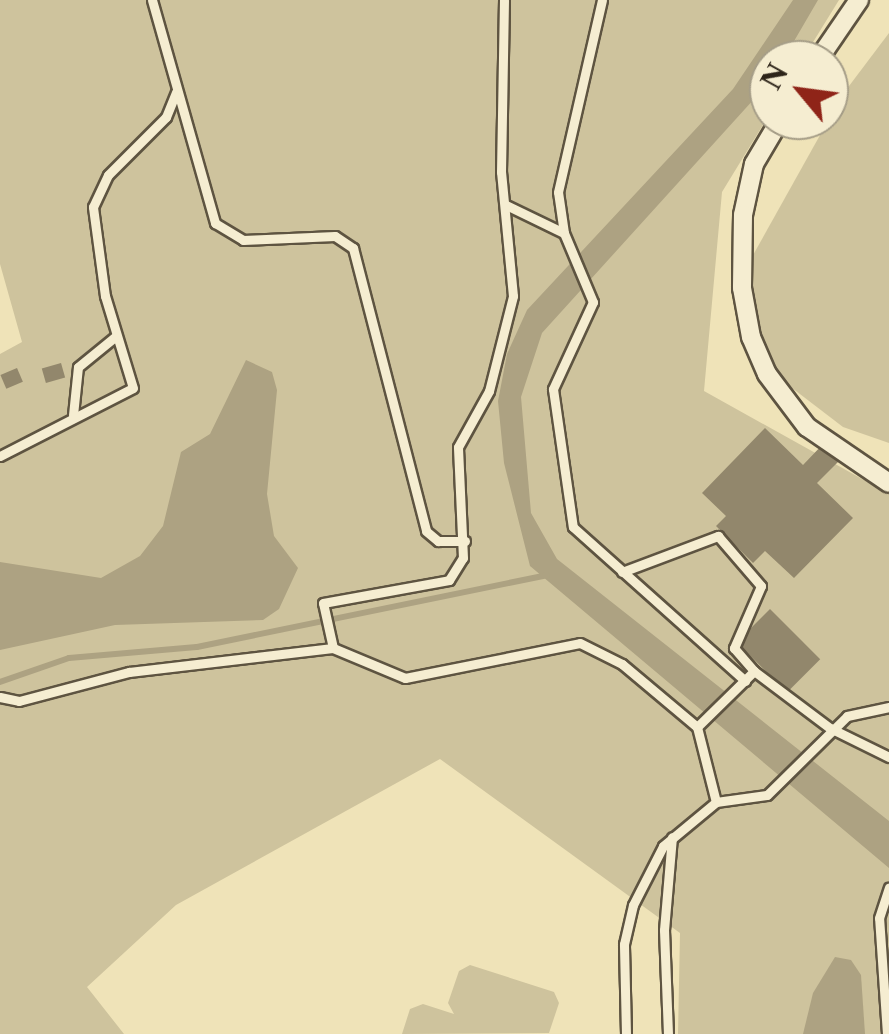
<!DOCTYPE html>
<html>
<head>
<meta charset="utf-8">
<style>
  body { margin:0 }
  #map { position:relative; width:889px; height:1034px; overflow:hidden; background:#efe3b8; font-family:"Libre Caslon Text",serif }
  div>[style] { position:absolute }
  [style*='--x'] { left:calc(var(--x)*1px); top:calc(var(--y)*1px); width:calc(var(--w)*1px); rotate:calc(var(--a)*1deg) }
  .green>* { inset:0; background:#cec39d }
  .water>* { inset:0; background:#ada282 }
  .stream>* { height:6px; margin:-3px; padding:0 3px; transform-origin:3px; border-radius:3px; background:#ada282 }
  .building>* { inset:0; background:#92876c; transform-origin:0 0 }
  .roads { filter:drop-shadow(2px 0 #5e5441) drop-shadow(-2px 0 #5e5441) drop-shadow(0 2px #5e5441) drop-shadow(0 -2px #5e5441) }
  .service>* { height:9px; margin:-4.5px; padding:0 4.5px; transform-origin:4.5px; border-radius:4.5px; background:#f5edd1 }
  .minor>* { height:18px; margin:-9px; padding:0 9px; transform-origin:9px; border-radius:9px; background:#f5edd1 }
  span { translate:-50% -50%; white-space:nowrap; text-align:center; line-height:1.15; -webkit-text-stroke:10px #f5edd1; paint-order:stroke }
  .north { position:absolute; left:749px; top:40px; width:100px; height:100px; box-sizing:border-box; background:#f5edd1; border:2px solid #a59d87; border-radius:50%; rotate:299deg; font-size:28px; font-weight:700; line-height:40px; text-align:center; color:#2d2419 }
  .north::after { content:''; display:block; margin:auto; width:35px; height:45px; background:#8f2418; clip-path:polygon(50% 0,100% 100%,50% 72%,0 100%) }
</style>
</head>
<body>
<div id="map">
  <div class="green">
    <i style="clip-path:polygon(0 0,839px 0,802px 60px,769px 60px,769px 115px,722px 192px,704px 391px,889px 494px,889px 1034px,678px 1034px,680px 933px,440px 759px,176px 905px,87px 987px,124px 1034px,0 1034px,0 354px,22px 342px,0 264px)"></i>
    <i style="clip-path:polygon(889px 33px,889px 443px,843px 427px,749px 355px,743px 273px,843px 94px)"></i>
    <i style="clip-path:polygon(470px 965px,554px 992px,559px 1003px,549px 1033px,402px 1034px,410px 1009px,423px 1004px,454px 1014px,448px 1003px,459px 971px)"></i>
  </div>
  <div class="water">
    <i style="clip-path:polygon(793px 0,818px 0,783px 60px,769px 60px,764px 88px,542px 333px,521px 397px,531px 513px,557px 559px,889px 821px,889px 868px,530px 566px,504px 463px,498px 401px,507px 354px,527px 310px,733px 89px)"></i>
    <i style="clip-path:polygon(246px 360px,272px 372px,277px 390px,267px 494px,274px 536px,298px 568px,279px 609px,263px 620px,115px 625px,0 650px,0 562px,101px 578px,140px 556px,163px 526px,181px 452px,210px 434px)"></i>
    <i style="clip-path:polygon(835px 957px,851px 960px,861px 975px,865px 1034px,803px 1034px,813px 993px)"></i>
  </div>
  <div class="stream">
    <i style="--x:0;--y:682;--w:73;--a:-19.2"></i>
    <i style="--x:69;--y:658;--w:128;--a:-4.9"></i>
    <i style="--x:197;--y:647;--w:357;--a:-11.6"></i>
  </div>
  <div class="building">
    <i style="left:61px;top:363px;width:15px;height:20px;rotate:74deg"></i>
    <i style="left:17px;top:368px;width:15px;height:18px;rotate:67deg"></i>
    <i style="clip-path:polygon(765px 428px,803px 465px,825px 442px,842px 458px,817px 483px,853px 518px,794px 578px,765px 551px,753px 563px,716px 526px,726px 516px,702px 493px)"></i>
    <i style="left:770px;top:609px;width:71px;height:47px;rotate:45deg"></i>
  </div>
  <div class="roads">
    <div class="service">
      <i style="--x:152;--y:0;--w:232;--a:74.2"></i>
      <i style="--x:215;--y:223;--w:33;--a:31"></i>
      <i style="--x:243;--y:240;--w:92;--a:-2.5"></i>
      <i style="--x:335;--y:236;--w:22;--a:34"></i>
      <i style="--x:353;--y:248;--w:292;--a:75.5"></i>
      <i style="--x:426;--y:531;--w:16;--a:40"></i>
      <i style="--x:438;--y:541;--w:27;--a:0"></i>
      <i style="--x:506;--y:205;--w:64;--a:25.8"></i>
      <i style="--x:564;--y:233;--w:41;--a:-98.3"></i>
      <i style="--x:558;--y:192;--w:197;--a:-77.1"></i>
      <i style="--x:564;--y:233;--w:75;--a:67.2"></i>
      <i style="--x:593;--y:302;--w:96;--a:114.7"></i>
      <i style="--x:553;--y:389;--w:139;--a:81.8"></i>
      <i style="--x:573;--y:527;--w:231;--a:41.8"></i>
      <i style="--x:73;--y:415;--w:48;--a:-84.1"></i>
      <i style="--x:78;--y:367;--w:49;--a:-39.2"></i>
      <i style="--x:0;--y:456;--w:149;--a:-27.1"></i>
      <i style="--x:133;--y:388;--w:96;--a:-106.9"></i>
      <i style="--x:105;--y:296;--w:90;--a:-97.7"></i>
      <i style="--x:93;--y:207;--w:35;--a:-65"></i>
      <i style="--x:108;--y:175;--w:82;--a:-45"></i>
      <i style="--x:166;--y:117;--w:27;--a:-68"></i>
      <i style="--x:622;--y:572;--w:103;--a:-20.6"></i>
      <i style="--x:718;--y:536;--w:66;--a:49.3"></i>
      <i style="--x:761;--y:586;--w:68;--a:113.5"></i>
      <i style="--x:734;--y:648;--w:30;--a:49"></i>
      <i style="--x:333;--y:648;--w:46;--a:-102.5"></i>
      <i style="--x:323;--y:603;--w:128;--a:-10.3"></i>
      <i style="--x:449;--y:580;--w:26;--a:-58"></i>
      <i style="--x:463;--y:558;--w:111;--a:-92.6"></i>
      <i style="--x:458;--y:447;--w:64;--a:-61"></i>
      <i style="--x:489;--y:391;--w:98;--a:-75.8"></i>
      <i style="--x:513;--y:296;--w:125;--a:-95.5"></i>
      <i style="--x:501;--y:172;--w:172;--a:-89"></i>
      <i style="--x:0;--y:697;--w:19;--a:12"></i>
      <i style="--x:19;--y:701;--w:114;--a:-14.8"></i>
      <i style="--x:129;--y:672;--w:205;--a:-6.7"></i>
      <i style="--x:333;--y:648;--w:78;--a:22.6"></i>
      <i style="--x:405;--y:678;--w:178;--a:-11.3"></i>
      <i style="--x:580;--y:643;--w:47;--a:26.6"></i>
      <i style="--x:622;--y:664;--w:98;--a:40"></i>
      <i style="--x:697;--y:727;--w:77;--a:75.8"></i>
      <i style="--x:697;--y:727;--w:80;--a:-44.5"></i>
      <i style="--x:754;--y:671;--w:95;--a:36.9"></i>
      <i style="--x:830;--y:728;--w:66;--a:26.2"></i>
      <i style="--x:626;--y:1034;--w:90;--a:-91.3"></i>
      <i style="--x:624;--y:944;--w:40;--a:-77"></i>
      <i style="--x:633;--y:905;--w:66;--a:-63"></i>
      <i style="--x:663;--y:846;--w:69;--a:-39.7"></i>
      <i style="--x:716;--y:802;--w:51;--a:-7.8"></i>
      <i style="--x:767;--y:795;--w:112;--a:-44.6"></i>
      <i style="--x:847;--y:716;--w:43;--a:-12.1"></i>
      <i style="--x:668;--y:1034;--w:104;--a:-92.2"></i>
      <i style="--x:664;--y:930;--w:93;--a:-85.1"></i>
      <i style="--x:887;--y:1034;--w:116;--a:-93.9"></i>
      <i style="--x:879;--y:918;--w:32;--a:-72"></i>
    </div>
    <div class="minor">
      <i style="--x:818;--y:60;--w:73;--a:-55.7"></i>
      <i style="--x:780;--y:120;--w:51;--a:120.6"></i>
      <i style="--x:754;--y:164;--w:52;--a:102.2"></i>
      <i style="--x:743;--y:215;--w:73;--a:90.8"></i>
      <i style="--x:742;--y:288;--w:50;--a:79.6"></i>
      <i style="--x:751;--y:337;--w:40;--a:66.6"></i>
      <i style="--x:767;--y:374;--w:66;--a:53"></i>
      <i style="--x:807;--y:427;--w:99;--a:34.3"></i>
    </div>
  </div>
  <div class="north">N</div>
</div>
</body>
</html>
